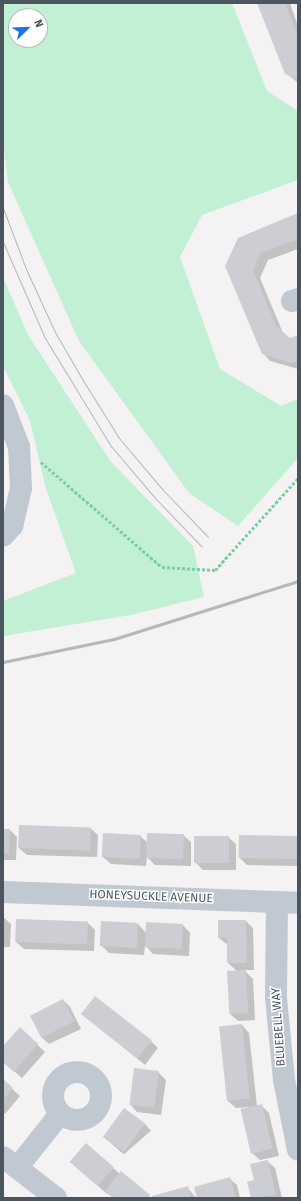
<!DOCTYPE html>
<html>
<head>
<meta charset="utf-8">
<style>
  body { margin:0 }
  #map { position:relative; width:301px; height:1201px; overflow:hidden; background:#f4f2f2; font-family:"Fira Sans",sans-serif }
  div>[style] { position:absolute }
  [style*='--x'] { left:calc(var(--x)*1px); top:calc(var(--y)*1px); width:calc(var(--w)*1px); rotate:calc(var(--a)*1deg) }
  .green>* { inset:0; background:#c2f0d4 }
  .shadow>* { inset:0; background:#0003; transform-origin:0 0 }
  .building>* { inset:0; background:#ccced4; transform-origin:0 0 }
  .path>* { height:2.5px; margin-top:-1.25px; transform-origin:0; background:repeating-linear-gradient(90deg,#7acea4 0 3px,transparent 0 5px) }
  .minor>* { height:22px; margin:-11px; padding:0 11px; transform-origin:11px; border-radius:11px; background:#c0c9d1 }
  .minor>.ring { margin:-11px; padding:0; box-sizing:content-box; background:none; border:22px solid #c0c9d1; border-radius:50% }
  .tram>* { height:1px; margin:-0.5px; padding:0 0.5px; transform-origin:0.5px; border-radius:0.5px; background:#b4b7bc }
  .rail>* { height:3px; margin:-1.5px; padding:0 1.5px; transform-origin:1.5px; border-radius:1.5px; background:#b4b7bc }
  span { translate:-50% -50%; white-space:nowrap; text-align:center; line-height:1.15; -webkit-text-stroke:3px #fff; paint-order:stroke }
  .street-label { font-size:12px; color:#4a5560 }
  .frame { position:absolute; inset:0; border:4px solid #4a5560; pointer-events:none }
  .north { position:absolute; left:8px; top:8px; width:40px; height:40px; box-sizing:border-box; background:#fff; border:1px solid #b7bbbf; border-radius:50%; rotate:67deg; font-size:11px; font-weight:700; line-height:16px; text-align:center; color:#4a5560 }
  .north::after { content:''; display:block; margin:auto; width:14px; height:18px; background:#1b74e5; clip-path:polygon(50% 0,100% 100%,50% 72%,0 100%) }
</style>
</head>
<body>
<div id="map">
  <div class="green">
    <i style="clip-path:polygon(evenodd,3px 3px,232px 3px,267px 91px,298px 111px,298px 180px,202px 215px,180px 257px,220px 369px,281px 406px,298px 399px,298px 458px,238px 526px,189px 493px,79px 341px,8px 182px,3px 143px,3px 3px,16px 16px,40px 16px,40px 40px,16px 40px,16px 16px)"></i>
    <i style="clip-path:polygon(3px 277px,28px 335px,111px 462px,193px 546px,204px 597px,131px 615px,3px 636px,3px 601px,76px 573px,46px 489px,30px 421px,3px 366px)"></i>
  </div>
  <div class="shadow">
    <i style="clip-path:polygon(258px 3px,290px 3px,298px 26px,298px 83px,286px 73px)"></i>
    <i style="clip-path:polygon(298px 214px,298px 249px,268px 260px,260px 278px,283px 333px,290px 339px,298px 336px,298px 369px,270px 361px,263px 353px,226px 266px)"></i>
    <i style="clip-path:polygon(90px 828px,98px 835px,97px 857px,27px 855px,19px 848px)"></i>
    <i style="clip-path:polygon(3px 830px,10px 830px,17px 837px,16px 860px,3px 860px)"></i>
    <i style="clip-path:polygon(183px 835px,191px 842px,191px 866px,155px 865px,147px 857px,146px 866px,111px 864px,103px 857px,140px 836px,148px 843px)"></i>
    <i style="clip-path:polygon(228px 837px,236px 844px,236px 870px,203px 870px,196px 863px)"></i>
    <i style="clip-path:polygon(298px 837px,298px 866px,247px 865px,239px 857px)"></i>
    <i style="clip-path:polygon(3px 917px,11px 924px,10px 947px,3px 947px)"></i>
    <i style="clip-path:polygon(246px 921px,253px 928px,254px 970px,244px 970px,253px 979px,255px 1020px,238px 1021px,230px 1014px,238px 972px,228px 963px,228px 945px,219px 938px)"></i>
    <i style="clip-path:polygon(87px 922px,95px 930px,94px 951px,24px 949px,16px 942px)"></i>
    <i style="clip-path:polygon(102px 922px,138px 924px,146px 933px,183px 925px,190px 933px,189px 956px,153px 954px,145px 945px,144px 955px,109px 953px,101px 945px)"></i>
    <i style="clip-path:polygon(63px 1000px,70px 1007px,81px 1029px,49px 1044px,41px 1037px)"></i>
    <i style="clip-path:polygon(82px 1014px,151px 1041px,158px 1048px,145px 1065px)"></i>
    <i style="clip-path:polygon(242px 1025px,249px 1033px,257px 1106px,262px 1106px,269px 1113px,279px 1156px,260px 1160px,252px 1153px,250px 1107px,236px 1108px,228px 1101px)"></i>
    <i style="clip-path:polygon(20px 1029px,45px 1052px,22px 1078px,3px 1062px,3px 1048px)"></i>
    <i style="clip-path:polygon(158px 1072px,166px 1080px,161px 1115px,137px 1112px,130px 1104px)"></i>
    <i style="clip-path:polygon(3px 1081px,20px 1096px,5px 1114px,3px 1112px)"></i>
    <i style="clip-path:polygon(144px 1123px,121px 1152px,104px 1137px)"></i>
    <i style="left:145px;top:1124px;width:9px;height:36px;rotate:49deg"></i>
    <i style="clip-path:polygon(86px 1145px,120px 1174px,151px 1198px,114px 1198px,106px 1193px,71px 1162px)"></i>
    <i style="clip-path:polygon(267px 1161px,275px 1168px,282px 1198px,252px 1198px,248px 1182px,255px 1181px)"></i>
    <i style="clip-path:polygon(229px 1178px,237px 1185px,240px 1198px,198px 1198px)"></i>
    <i style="clip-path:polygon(187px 1187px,196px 1198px,154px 1198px)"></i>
  </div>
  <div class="building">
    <i style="clip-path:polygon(257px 3px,285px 3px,298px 36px,298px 79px,285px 74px)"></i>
    <i style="clip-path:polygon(298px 213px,298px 239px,261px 253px,253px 270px,276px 326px,290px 338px,298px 335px,298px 361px,292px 363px,262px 354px,225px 266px,238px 238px)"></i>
    <i style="left:19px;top:825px;width:72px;height:23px;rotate:2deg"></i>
    <i style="clip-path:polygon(3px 829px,10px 829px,9px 854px,3px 853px)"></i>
    <i style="left:103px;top:833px;width:38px;height:24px;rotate:3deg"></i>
    <i style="left:147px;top:833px;width:37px;height:25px;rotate:2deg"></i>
    <i style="left:239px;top:835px;width:59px;height:23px;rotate:1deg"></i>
    <i style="left:194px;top:836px;width:35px;height:27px"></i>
    <i style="left:16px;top:919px;width:72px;height:23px;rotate:2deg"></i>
    <i style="clip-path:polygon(218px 920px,246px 920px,247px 963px,227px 963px,227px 938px,218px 938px)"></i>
    <i style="left:101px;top:921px;width:37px;height:25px;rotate:3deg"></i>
    <i style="left:146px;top:922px;width:37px;height:25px;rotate:3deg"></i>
    <i style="left:246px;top:970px;width:43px;height:19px;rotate:87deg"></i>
    <i style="left:95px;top:996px;width:72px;height:23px;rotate:38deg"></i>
    <i style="left:63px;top:999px;width:25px;height:37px;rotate:63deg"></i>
    <i style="left:242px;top:1024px;width:75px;height:23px;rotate:84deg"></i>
    <i style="clip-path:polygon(20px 1027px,38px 1044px,14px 1072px,3px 1062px,3px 1046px)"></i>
    <i style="left:134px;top:1068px;width:25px;height:37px;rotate:7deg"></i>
    <i style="clip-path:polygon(3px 1079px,13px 1088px,3px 1100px)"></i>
    <i style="left:262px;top:1104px;width:46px;height:22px;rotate:77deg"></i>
    <i style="left:124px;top:1108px;width:26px;height:36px;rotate:36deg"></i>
    <i style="left:86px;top:1143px;width:37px;height:25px;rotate:41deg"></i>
    <i style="clip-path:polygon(268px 1160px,276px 1195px,251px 1198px,247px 1182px,254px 1180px,250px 1164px)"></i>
    <i style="clip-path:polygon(121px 1171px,150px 1195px,147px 1198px,114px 1198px,105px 1191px)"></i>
    <i style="clip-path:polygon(230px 1177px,236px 1198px,197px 1198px,194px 1187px)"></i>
    <i style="clip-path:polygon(188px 1186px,191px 1198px,152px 1198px,152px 1196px)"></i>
  </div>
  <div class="path">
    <i style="--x:41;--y:462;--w:160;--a:41"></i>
    <i style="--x:162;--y:567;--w:53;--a:3.2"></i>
    <i style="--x:215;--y:570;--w:124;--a:-47.9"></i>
  </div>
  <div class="minor">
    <i style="--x:292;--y:301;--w:6;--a:-18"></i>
    <i style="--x:3;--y:405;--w:45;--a:69.1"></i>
    <i style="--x:19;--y:447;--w:41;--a:87.2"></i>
    <i style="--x:21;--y:488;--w:39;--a:103"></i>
    <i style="--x:12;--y:526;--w:13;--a:132"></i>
    <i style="--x:3;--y:892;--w:295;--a:2.1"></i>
    <i style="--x:277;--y:902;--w:96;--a:90.6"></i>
    <i style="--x:276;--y:998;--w:82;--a:84.4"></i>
    <i style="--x:284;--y:1080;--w:71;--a:78.7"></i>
    <i class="ring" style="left:53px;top:1072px;width:26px;height:26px"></i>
    <i style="--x:3;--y:1157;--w:67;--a:37.7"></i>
    <i style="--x:17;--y:1168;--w:69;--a:-51.5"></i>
  </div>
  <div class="tram">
    <i style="--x:3;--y:208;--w:65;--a:69.3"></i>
    <i style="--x:26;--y:269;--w:69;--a:65.3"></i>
    <i style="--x:55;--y:332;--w:58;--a:59.9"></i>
    <i style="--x:84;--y:382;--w:66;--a:58"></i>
    <i style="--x:119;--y:438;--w:68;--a:49.8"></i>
    <i style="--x:163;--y:490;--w:65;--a:46.2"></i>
    <i style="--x:3;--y:242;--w:105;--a:66.4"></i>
    <i style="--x:45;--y:338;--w:127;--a:58.6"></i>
    <i style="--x:111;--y:446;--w:70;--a:49.7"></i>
    <i style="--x:156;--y:499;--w:66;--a:46.2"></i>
  </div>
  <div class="rail">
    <i style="--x:3;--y:662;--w:113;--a:-11.7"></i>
    <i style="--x:114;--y:639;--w:193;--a:-17.5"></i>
  </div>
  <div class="street-label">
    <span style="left:151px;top:897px;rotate:2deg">HONEYSUCKLE AVENUE</span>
    <span style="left:279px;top:1027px;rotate:-94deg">BLUEBELL WAY</span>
  </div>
  <div class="frame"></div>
  <div class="north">N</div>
</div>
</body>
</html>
